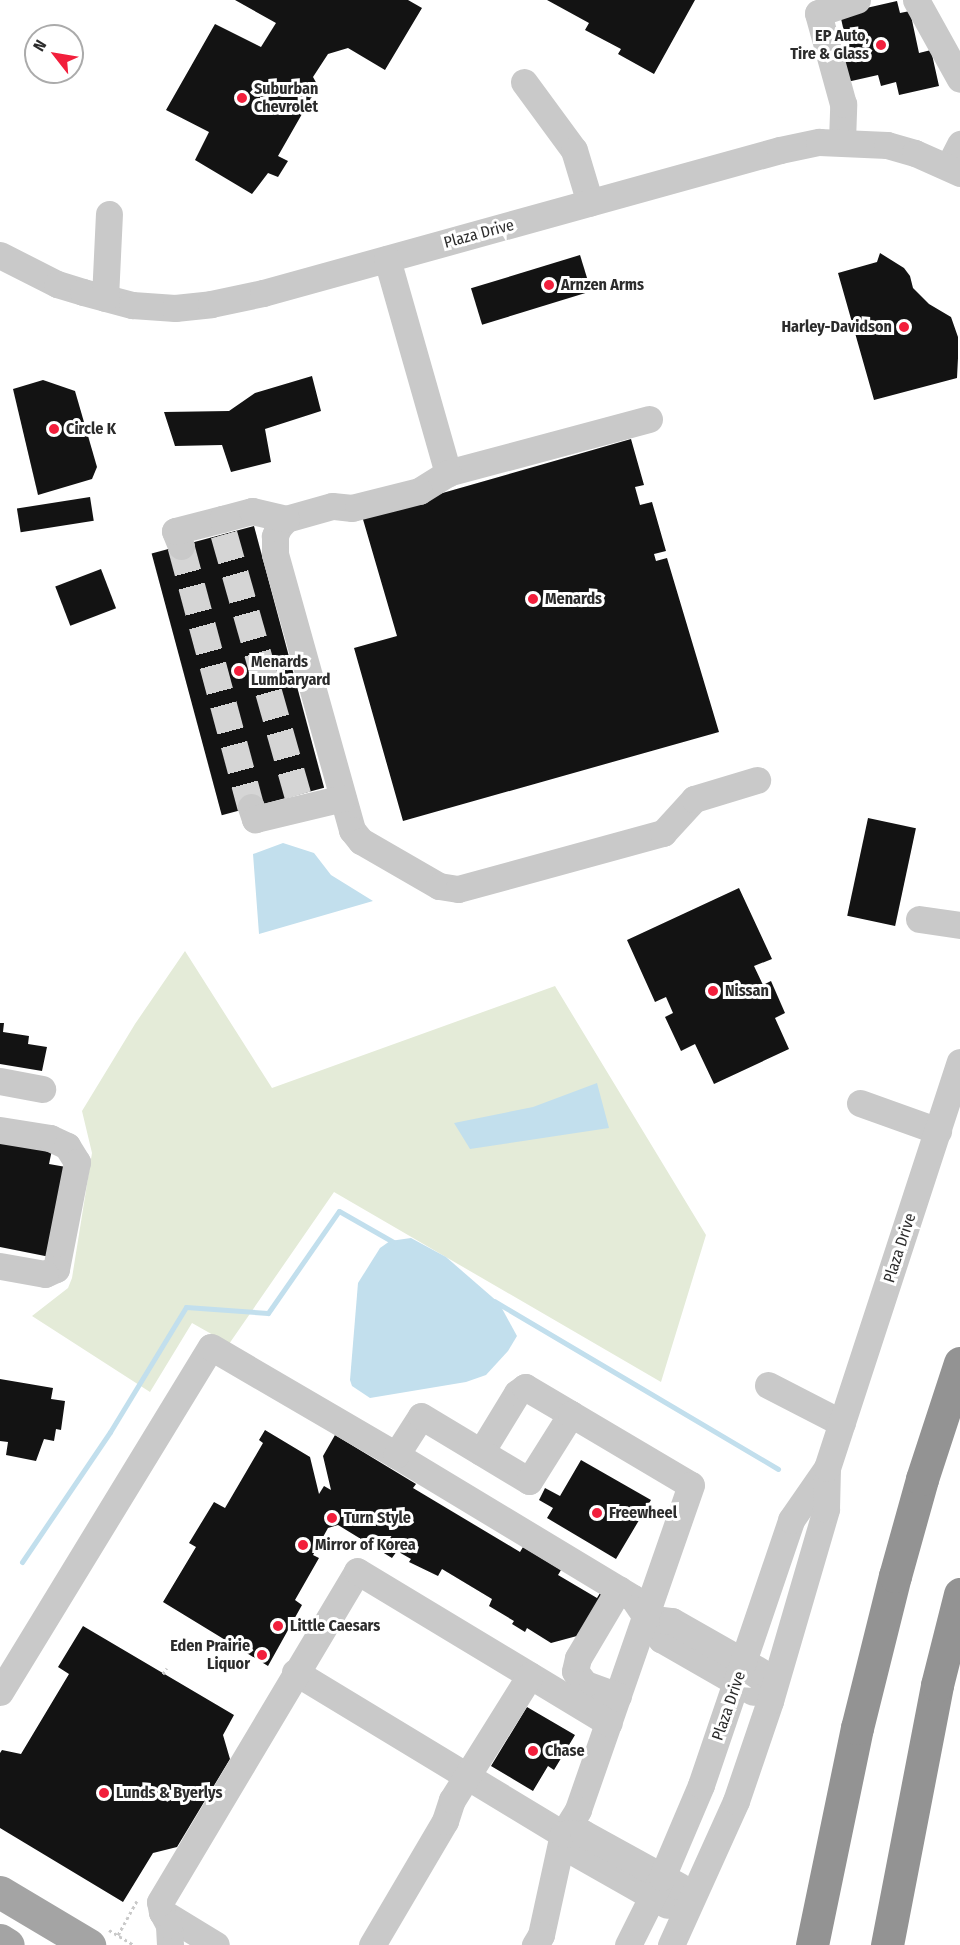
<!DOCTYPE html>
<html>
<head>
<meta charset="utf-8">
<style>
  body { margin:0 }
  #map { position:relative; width:960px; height:1945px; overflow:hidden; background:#fff; font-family:"Fira Sans Condensed",sans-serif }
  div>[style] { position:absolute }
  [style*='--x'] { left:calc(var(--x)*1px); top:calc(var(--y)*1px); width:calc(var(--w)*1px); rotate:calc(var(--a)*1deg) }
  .green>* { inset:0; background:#e4ebd8 }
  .water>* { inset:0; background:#c2dfed }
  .stream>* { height:5px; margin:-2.5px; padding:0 2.5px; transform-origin:2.5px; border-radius:2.5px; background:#c2dfed }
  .building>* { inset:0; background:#131313; transform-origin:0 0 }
  .minor-tunnel>* { height:27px; margin-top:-13.5px; transform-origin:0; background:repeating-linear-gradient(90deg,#d5d5d5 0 27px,transparent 0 41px) }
  .path>* { height:3px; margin-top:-1.5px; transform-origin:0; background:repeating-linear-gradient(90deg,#c9c9c9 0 3px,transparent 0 6px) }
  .minor>* { height:27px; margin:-13.5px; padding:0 13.5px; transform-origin:13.5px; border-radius:13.5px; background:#c9c9c9 }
  .major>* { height:33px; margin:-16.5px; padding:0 16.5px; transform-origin:16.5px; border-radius:16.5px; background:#a4a4a4 }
  .highway>* { height:33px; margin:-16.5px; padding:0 16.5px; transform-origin:16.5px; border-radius:16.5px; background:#939393 }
  .dots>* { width:16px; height:16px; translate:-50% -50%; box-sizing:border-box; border:3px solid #fff; border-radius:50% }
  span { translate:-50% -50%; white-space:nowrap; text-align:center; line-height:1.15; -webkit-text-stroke:6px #fff; paint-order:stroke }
  .poi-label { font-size:16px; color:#2c2c2c; font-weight:700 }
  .right { translate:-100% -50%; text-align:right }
  .left { translate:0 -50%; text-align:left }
  .street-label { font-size:16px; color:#2c2c2c }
  .north { position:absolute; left:24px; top:24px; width:60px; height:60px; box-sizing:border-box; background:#fff; border:2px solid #ababab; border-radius:50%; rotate:301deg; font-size:16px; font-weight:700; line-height:24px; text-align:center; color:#2c2c2c }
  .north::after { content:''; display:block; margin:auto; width:21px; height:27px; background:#f21f3c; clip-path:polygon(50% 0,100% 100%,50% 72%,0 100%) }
</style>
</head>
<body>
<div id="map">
  <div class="green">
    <i style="clip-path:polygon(185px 951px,272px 1088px,555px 986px,706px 1235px,661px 1382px,334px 1192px,229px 1344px,192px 1323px,150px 1392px,32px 1316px,68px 1288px,72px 1278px,92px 1153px,82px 1111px,135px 1024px)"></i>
  </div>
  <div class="water">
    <i style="clip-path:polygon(283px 843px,314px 853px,331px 875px,373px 901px,259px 934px,253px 854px)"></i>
    <i style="clip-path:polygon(597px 1083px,609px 1128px,470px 1149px,454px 1123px,533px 1107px)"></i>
    <i style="clip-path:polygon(411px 1238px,446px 1257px,499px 1303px,517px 1336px,508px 1351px,486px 1375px,466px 1382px,370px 1398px,352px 1386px,350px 1380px,358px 1283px,380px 1248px,390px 1241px)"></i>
  </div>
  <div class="stream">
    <i style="--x:494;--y:1301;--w:330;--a:30.6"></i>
    <i style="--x:22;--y:1562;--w:157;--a:-55.9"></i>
    <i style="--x:110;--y:1432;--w:146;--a:-58.7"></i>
    <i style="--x:186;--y:1307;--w:82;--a:4.2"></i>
    <i style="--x:268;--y:1313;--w:124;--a:-55.2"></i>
    <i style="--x:339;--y:1211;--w:64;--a:29.7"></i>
  </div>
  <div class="building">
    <i style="clip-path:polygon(235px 0,408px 0,422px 8px,385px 70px,348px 48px,328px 54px,313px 77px,318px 86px,278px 156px,288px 161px,278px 177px,268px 173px,252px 194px,195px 160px,209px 132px,166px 110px,215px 24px,261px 47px,276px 23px)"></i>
    <i style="clip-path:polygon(547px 0,695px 0,654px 74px,618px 54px,621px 49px,585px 30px,589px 23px)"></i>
    <i style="clip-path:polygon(897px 1px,900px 13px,910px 11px,919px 53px,931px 50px,939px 86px,899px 95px,896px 82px,881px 86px,878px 75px,847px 82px,836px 34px,844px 32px,840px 14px)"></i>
    <i style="clip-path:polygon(880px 253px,904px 268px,910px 276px,913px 288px,929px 304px,951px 317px,958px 337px,958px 358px,957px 378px,874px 400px,838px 273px,877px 262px)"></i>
    <i style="left:580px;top:255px;width:38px;height:114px;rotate:73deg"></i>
    <i style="clip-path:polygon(312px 376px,321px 411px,265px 429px,271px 462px,231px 472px,222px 445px,175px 446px,164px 412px,229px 411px,255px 393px)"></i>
    <i style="clip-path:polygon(43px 380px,75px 391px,97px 467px,92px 479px,38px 495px,13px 389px)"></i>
    <i style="clip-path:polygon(631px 439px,644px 485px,635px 487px,640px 505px,652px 502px,666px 551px,654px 554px,656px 561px,667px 558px,719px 732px,403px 821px,354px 648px,397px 636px,362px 516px)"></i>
    <i style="left:90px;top:497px;width:24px;height:74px;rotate:81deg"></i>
    <i style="left:254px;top:526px;width:271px;height:106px;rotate:75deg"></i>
    <i style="left:101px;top:569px;width:42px;height:49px;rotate:69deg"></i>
    <i style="left:868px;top:818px;width:49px;height:100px;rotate:12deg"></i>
    <i style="clip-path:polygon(739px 888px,772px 959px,754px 966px,763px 985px,771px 981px,785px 1013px,775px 1018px,789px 1049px,714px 1084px,695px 1044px,681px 1051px,665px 1017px,673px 1013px,666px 997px,655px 1002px,627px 940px)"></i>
    <i style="clip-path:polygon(0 1023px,4px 1023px,3px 1032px,29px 1036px,28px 1044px,47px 1047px,42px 1071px,0 1064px)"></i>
    <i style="clip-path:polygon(0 1140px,52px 1150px,49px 1164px,66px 1167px,50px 1257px,0 1247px)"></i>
    <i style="clip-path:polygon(0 1379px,53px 1388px,51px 1399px,65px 1401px,61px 1430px,56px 1429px,54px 1441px,44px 1439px,36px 1461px,6px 1455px,8px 1442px,0 1441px)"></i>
    <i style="clip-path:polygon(265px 1430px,310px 1457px,319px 1494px,324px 1486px,331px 1490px,323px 1456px,335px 1435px,416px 1484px,413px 1488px,520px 1552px,523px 1547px,561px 1570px,558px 1575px,597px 1598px,600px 1593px,609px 1598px,588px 1633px,551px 1643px,527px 1628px,525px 1632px,512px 1624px,514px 1621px,489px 1606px,492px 1599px,442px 1569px,438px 1576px,409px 1562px,411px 1559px,397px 1551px,392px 1558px,338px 1525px,328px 1528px,313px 1555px,319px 1558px,295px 1600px,302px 1605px,268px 1666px,163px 1602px,196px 1547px,189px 1543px,214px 1502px,225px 1508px,263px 1443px,259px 1440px)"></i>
    <i style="clip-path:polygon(581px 1460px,651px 1500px,616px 1559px,547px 1518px,553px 1508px,539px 1500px,545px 1488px,560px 1496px)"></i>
    <i style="clip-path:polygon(83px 1626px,234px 1715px,223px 1735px,230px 1759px,177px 1847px,153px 1853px,123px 1902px,0 1828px,0 1753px,2px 1750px,21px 1754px,69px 1674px,58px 1667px)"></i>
    <i style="clip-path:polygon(527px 1707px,575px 1735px,554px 1770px,548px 1766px,533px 1791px,491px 1766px)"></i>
  </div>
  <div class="minor-tunnel">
    <i style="--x:224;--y:534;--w:271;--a:74.2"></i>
    <i style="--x:181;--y:546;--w:270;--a:75"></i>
  </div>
  <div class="path">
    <i style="--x:163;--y:1674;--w:7;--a:-56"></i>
    <i style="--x:109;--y:1930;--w:29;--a:31"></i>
    <i style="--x:118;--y:1935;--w:39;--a:-61"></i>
  </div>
  <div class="minor">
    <i style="--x:916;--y:0;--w:90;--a:60.9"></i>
    <i style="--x:524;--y:82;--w:84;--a:53.7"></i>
    <i style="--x:574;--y:150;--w:55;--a:73.2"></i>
    <i style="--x:842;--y:141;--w:37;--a:-88"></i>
    <i style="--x:843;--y:104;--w:94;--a:-105.4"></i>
    <i style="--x:818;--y:13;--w:41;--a:-18.4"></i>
    <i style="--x:949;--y:166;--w:25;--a:-63"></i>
    <i style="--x:0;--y:255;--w:64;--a:27"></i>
    <i style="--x:57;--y:284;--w:27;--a:17"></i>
    <i style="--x:83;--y:292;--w:51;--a:14.9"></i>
    <i style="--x:132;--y:305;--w:43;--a:4"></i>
    <i style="--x:175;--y:308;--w:36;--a:-6"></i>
    <i style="--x:211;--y:304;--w:53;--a:-11.9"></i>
    <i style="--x:263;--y:293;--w:536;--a:-15.46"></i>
    <i style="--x:780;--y:150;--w:40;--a:-12"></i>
    <i style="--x:819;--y:142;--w:68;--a:2.5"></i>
    <i style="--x:887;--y:145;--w:29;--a:16"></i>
    <i style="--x:915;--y:153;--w:49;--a:24"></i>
    <i style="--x:387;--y:259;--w:223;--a:74.1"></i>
    <i style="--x:105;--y:298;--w:84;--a:-87.3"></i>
    <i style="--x:649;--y:419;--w:208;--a:165"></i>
    <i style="--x:448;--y:473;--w:34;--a:148"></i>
    <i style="--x:419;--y:491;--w:69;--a:165.8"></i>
    <i style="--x:352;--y:508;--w:20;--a:-174"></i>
    <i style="--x:332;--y:506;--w:48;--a:164.2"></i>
    <i style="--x:286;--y:519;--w:12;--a:132"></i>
    <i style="--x:278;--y:528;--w:9;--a:111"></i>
    <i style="--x:275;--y:536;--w:18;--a:90"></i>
    <i style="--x:275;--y:554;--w:287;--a:74.4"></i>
    <i style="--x:352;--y:830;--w:14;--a:51"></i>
    <i style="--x:361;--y:841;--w:90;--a:30"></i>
    <i style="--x:439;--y:886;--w:19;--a:9"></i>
    <i style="--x:458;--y:889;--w:213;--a:-15.3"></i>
    <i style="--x:663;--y:833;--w:46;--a:-47.6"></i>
    <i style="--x:694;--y:799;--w:66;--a:-16.8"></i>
    <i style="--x:181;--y:546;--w:16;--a:-112"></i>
    <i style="--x:175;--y:531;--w:49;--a:-14.3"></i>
    <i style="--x:222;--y:519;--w:31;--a:-15"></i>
    <i style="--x:252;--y:511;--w:35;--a:13"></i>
    <i style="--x:251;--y:807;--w:13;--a:72"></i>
    <i style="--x:255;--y:819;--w:90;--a:-13.4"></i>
    <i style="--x:919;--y:919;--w:41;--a:8.3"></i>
    <i style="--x:0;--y:1081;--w:43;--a:10.8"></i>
    <i style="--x:860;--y:1103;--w:83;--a:19.7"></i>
    <i style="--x:0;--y:1130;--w:51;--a:9.1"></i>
    <i style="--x:50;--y:1138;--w:19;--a:25"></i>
    <i style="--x:67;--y:1146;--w:19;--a:58"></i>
    <i style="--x:77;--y:1162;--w:109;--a:101.1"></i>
    <i style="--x:56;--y:1269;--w:12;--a:156"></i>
    <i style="--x:45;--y:1274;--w:46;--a:-169.9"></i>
    <i style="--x:768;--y:1385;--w:83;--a:27.2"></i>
    <i style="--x:481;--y:1452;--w:69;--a:-58.6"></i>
    <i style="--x:517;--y:1393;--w:10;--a:-37"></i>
    <i style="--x:525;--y:1387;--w:53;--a:30.4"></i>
    <i style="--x:396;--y:1455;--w:277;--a:31.1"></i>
    <i style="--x:633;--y:1598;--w:50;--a:55.7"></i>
    <i style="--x:661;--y:1639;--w:106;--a:29.9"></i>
    <i style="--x:646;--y:1618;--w:26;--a:7"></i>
    <i style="--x:672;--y:1621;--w:101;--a:29.6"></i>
    <i style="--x:295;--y:1672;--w:313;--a:31.2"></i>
    <i style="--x:563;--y:1834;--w:19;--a:62"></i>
    <i style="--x:572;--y:1851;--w:109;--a:29.6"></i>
    <i style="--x:0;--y:1692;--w:404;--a:-58.6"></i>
    <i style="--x:211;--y:1347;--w:214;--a:30.3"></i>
    <i style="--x:396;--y:1455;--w:46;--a:-57.3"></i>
    <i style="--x:421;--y:1416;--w:126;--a:31"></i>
    <i style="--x:529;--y:1481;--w:79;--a:-57.9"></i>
    <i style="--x:571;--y:1414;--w:139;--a:30.6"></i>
    <i style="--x:691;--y:1485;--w:344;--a:109.2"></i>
    <i style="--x:578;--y:1810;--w:28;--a:122"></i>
    <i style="--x:563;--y:1834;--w:103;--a:102.3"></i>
    <i style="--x:541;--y:1935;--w:12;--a:121"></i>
    <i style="--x:618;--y:1696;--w:35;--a:-160"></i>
    <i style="--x:585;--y:1684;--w:16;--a:-128"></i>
    <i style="--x:575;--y:1671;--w:13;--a:-77"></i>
    <i style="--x:578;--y:1658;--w:80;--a:-59.3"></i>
    <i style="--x:563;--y:1834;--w:20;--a:-3"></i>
    <i style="--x:583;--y:1833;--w:110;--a:28.9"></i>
    <i style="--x:162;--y:1912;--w:63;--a:31.4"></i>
    <i style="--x:170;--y:1945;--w:20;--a:-93"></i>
    <i style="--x:169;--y:1925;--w:15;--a:-118"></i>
    <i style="--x:162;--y:1912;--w:10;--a:-101"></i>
    <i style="--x:160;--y:1902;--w:385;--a:-59.2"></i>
    <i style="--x:357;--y:1571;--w:294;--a:31.1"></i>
    <i style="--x:372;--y:1945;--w:144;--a:-59.5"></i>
    <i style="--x:445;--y:1821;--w:22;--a:-72"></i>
    <i style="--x:452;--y:1800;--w:147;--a:-58"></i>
    <i style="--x:628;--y:1945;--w:76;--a:-63.4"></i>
    <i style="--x:662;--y:1877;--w:100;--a:-67"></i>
    <i style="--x:701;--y:1785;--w:280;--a:-71.2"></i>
    <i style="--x:791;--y:1520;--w:63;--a:-55.3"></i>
    <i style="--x:671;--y:1945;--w:158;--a:-65.7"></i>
    <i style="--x:736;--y:1801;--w:106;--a:-71.2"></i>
    <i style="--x:770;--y:1701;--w:200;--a:-73.7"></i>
    <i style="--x:826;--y:1509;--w:41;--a:-88.6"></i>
    <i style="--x:827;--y:1468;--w:427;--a:-71.9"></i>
  </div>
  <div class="major">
    <i style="--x:0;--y:1892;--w:104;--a:30.8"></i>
    <i style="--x:0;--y:1940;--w:9;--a:32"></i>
  </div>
  <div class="highway">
    <i style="--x:812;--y:1945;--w:222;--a:-78.3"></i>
    <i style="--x:857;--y:1728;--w:157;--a:-76"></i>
    <i style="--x:895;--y:1576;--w:101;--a:-74.4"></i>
    <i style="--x:922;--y:1479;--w:122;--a:-71.9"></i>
    <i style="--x:887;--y:1945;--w:265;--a:-79.1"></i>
    <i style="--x:937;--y:1685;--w:94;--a:-75.8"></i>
  </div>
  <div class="dots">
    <i style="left:881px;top:45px;background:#f21f3c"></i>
    <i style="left:242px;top:98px;background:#f21f3c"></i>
    <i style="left:549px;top:285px;background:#f21f3c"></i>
    <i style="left:904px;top:327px;background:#f21f3c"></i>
    <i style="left:54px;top:429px;background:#f21f3c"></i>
    <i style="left:533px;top:599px;background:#f21f3c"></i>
    <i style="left:239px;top:671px;background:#f21f3c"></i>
    <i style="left:713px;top:991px;background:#f21f3c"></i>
    <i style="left:597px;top:1513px;background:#f21f3c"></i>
    <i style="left:332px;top:1518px;background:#f21f3c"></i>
    <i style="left:303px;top:1545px;background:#f21f3c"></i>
    <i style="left:278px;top:1626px;background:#f21f3c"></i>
    <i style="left:262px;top:1655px;background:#f21f3c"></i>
    <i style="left:533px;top:1751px;background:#f21f3c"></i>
    <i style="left:104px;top:1793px;background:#f21f3c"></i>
  </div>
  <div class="poi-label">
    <span class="right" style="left:869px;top:45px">EP Auto,<br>Tire &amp; Glass</span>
    <span class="left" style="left:254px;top:98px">Suburban<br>Chevrolet</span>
    <span class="left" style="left:561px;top:285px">Arnzen Arms</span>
    <span class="right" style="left:892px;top:327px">Harley-Davidson</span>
    <span class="left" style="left:66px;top:429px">Circle K</span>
    <span class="left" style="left:545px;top:599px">Menards</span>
    <span class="left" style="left:251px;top:671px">Menards<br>Lumbaryard</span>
    <span class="left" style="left:725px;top:991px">Nissan</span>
    <span class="left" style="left:609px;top:1513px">Freewheel</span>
    <span class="left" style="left:344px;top:1518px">Turn Style</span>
    <span class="left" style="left:315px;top:1545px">Mirror of Korea</span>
    <span class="left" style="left:290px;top:1626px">Little Caesars</span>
    <span class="right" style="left:250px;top:1655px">Eden Prairie<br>Liquor</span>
    <span class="left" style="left:545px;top:1751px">Chase</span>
    <span class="left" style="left:116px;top:1793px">Lunds &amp; Byerlys</span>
  </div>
  <div class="street-label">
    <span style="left:479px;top:234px;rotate:-15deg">Plaza Drive</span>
    <span style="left:900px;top:1248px;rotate:-72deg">Plaza Drive</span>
    <span style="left:729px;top:1706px;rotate:-71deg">Plaza Drive</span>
  </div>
  <div class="north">N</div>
</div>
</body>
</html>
